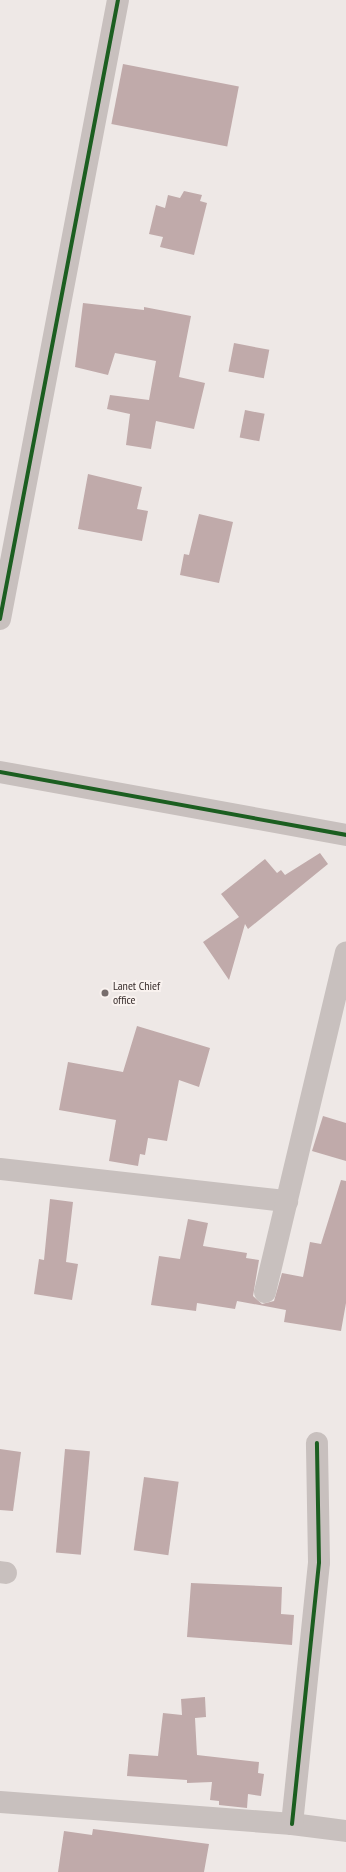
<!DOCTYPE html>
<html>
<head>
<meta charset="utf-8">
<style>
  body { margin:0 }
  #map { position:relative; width:346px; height:1872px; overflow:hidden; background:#eee8e6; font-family:"PT Sans Narrow",sans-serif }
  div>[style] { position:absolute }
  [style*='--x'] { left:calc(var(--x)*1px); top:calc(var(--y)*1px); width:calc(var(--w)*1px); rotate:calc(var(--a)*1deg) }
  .building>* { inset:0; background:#c0aaaa; transform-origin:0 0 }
  .minor>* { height:22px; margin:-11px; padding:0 11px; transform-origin:11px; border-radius:11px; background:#c8c0be }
  .cycleway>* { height:4px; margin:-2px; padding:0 2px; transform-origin:2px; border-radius:2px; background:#1b5e20 }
  .dots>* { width:11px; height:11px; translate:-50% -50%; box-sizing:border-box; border:2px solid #f9f2ef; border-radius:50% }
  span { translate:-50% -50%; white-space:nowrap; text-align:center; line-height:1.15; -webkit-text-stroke:4px #f9f2ef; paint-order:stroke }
  .poi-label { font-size:12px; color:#382d2c }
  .left { translate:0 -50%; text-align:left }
</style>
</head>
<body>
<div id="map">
  <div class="building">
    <i style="left:123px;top:64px;width:118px;height:61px;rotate:11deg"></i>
    <i style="clip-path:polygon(184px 191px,202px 195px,200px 201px,207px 203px,194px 255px,160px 247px,163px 237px,149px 234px,156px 205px,165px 208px,168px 195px,180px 198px)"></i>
    <i style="clip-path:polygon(83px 303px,144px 310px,144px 307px,191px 316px,179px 377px,205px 383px,194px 429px,156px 421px,151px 449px,126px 445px,130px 414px,107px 409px,110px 395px,149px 400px,156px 361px,115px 353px,108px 375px,75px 367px)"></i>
    <i style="left:234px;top:343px;width:36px;height:29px;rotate:11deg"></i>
    <i style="left:245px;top:410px;width:20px;height:28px;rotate:11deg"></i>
    <i style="clip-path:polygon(88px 474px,142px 487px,137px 509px,148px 511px,142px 541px,78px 529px)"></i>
    <i style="clip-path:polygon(199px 514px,233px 522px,219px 583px,180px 575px,184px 554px,189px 555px)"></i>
    <i style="clip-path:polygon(320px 853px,328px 864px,248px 929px,245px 924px,229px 980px,203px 942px,239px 917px,221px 894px,265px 859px,277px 873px,281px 870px,285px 875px)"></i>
    <i style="clip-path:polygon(137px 1026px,210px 1048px,199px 1087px,179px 1080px,167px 1141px,148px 1138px,145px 1155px,140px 1154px,138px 1166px,109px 1161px,116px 1120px,59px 1110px,68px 1062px,123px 1072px)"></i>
    <i style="clip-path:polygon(323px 1116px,346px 1123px,346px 1161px,312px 1151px)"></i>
    <i style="clip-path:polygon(341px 1180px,346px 1181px,346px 1303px,341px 1331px,284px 1322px,286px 1310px,237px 1301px,235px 1309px,197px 1303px,196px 1311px,151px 1305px,159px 1256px,180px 1259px,188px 1219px,208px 1223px,203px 1246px,247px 1253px,246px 1258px,259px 1260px,253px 1296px,262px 1304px,274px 1301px,282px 1273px,303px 1277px,310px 1242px,321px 1244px)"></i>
    <i style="clip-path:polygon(50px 1199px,73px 1202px,66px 1262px,78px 1264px,72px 1300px,34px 1294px,39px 1259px,44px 1260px)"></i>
    <i style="clip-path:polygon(0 1449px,21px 1452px,13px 1511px,0 1510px)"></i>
    <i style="left:65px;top:1449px;width:25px;height:104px;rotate:5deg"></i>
    <i style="left:144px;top:1477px;width:35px;height:74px;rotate:8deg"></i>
    <i style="clip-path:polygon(191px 1583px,282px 1587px,281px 1614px,294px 1615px,292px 1645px,187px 1637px)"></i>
    <i style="clip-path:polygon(205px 1697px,206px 1717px,195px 1718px,197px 1755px,259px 1762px,258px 1773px,264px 1774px,261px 1796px,248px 1794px,247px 1808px,219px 1805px,219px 1801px,210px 1800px,212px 1782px,187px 1783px,187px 1780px,127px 1776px,129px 1754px,158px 1756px,163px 1713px,182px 1715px,181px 1699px)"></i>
    <i style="clip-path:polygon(93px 1829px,209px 1844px,204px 1872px,58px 1872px,64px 1831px,92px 1835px)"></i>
  </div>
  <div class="minor">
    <i style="--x:0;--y:619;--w:630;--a:-79.21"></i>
    <i style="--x:0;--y:772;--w:352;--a:10.3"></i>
    <i style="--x:0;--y:1169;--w:289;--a:6.4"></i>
    <i style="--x:265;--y:1292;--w:349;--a:-76.6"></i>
    <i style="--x:0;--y:1572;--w:6;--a:9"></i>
    <i style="--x:0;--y:1802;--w:293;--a:4.3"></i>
    <i style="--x:292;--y:1824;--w:54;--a:7.4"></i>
    <i style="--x:292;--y:1824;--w:263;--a:-84.1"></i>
    <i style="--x:319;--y:1562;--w:119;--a:-91"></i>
  </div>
  <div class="cycleway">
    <i style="--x:0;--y:619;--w:630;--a:-79.21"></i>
    <i style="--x:0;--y:772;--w:352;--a:10.3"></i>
    <i style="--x:292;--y:1824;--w:263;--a:-84.1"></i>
    <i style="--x:319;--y:1562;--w:119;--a:-91"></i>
  </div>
  <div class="dots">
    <i style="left:105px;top:993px;background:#786e6d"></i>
  </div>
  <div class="poi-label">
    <span class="left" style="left:113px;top:993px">Lanet Chief<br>office</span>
  </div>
</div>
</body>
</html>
